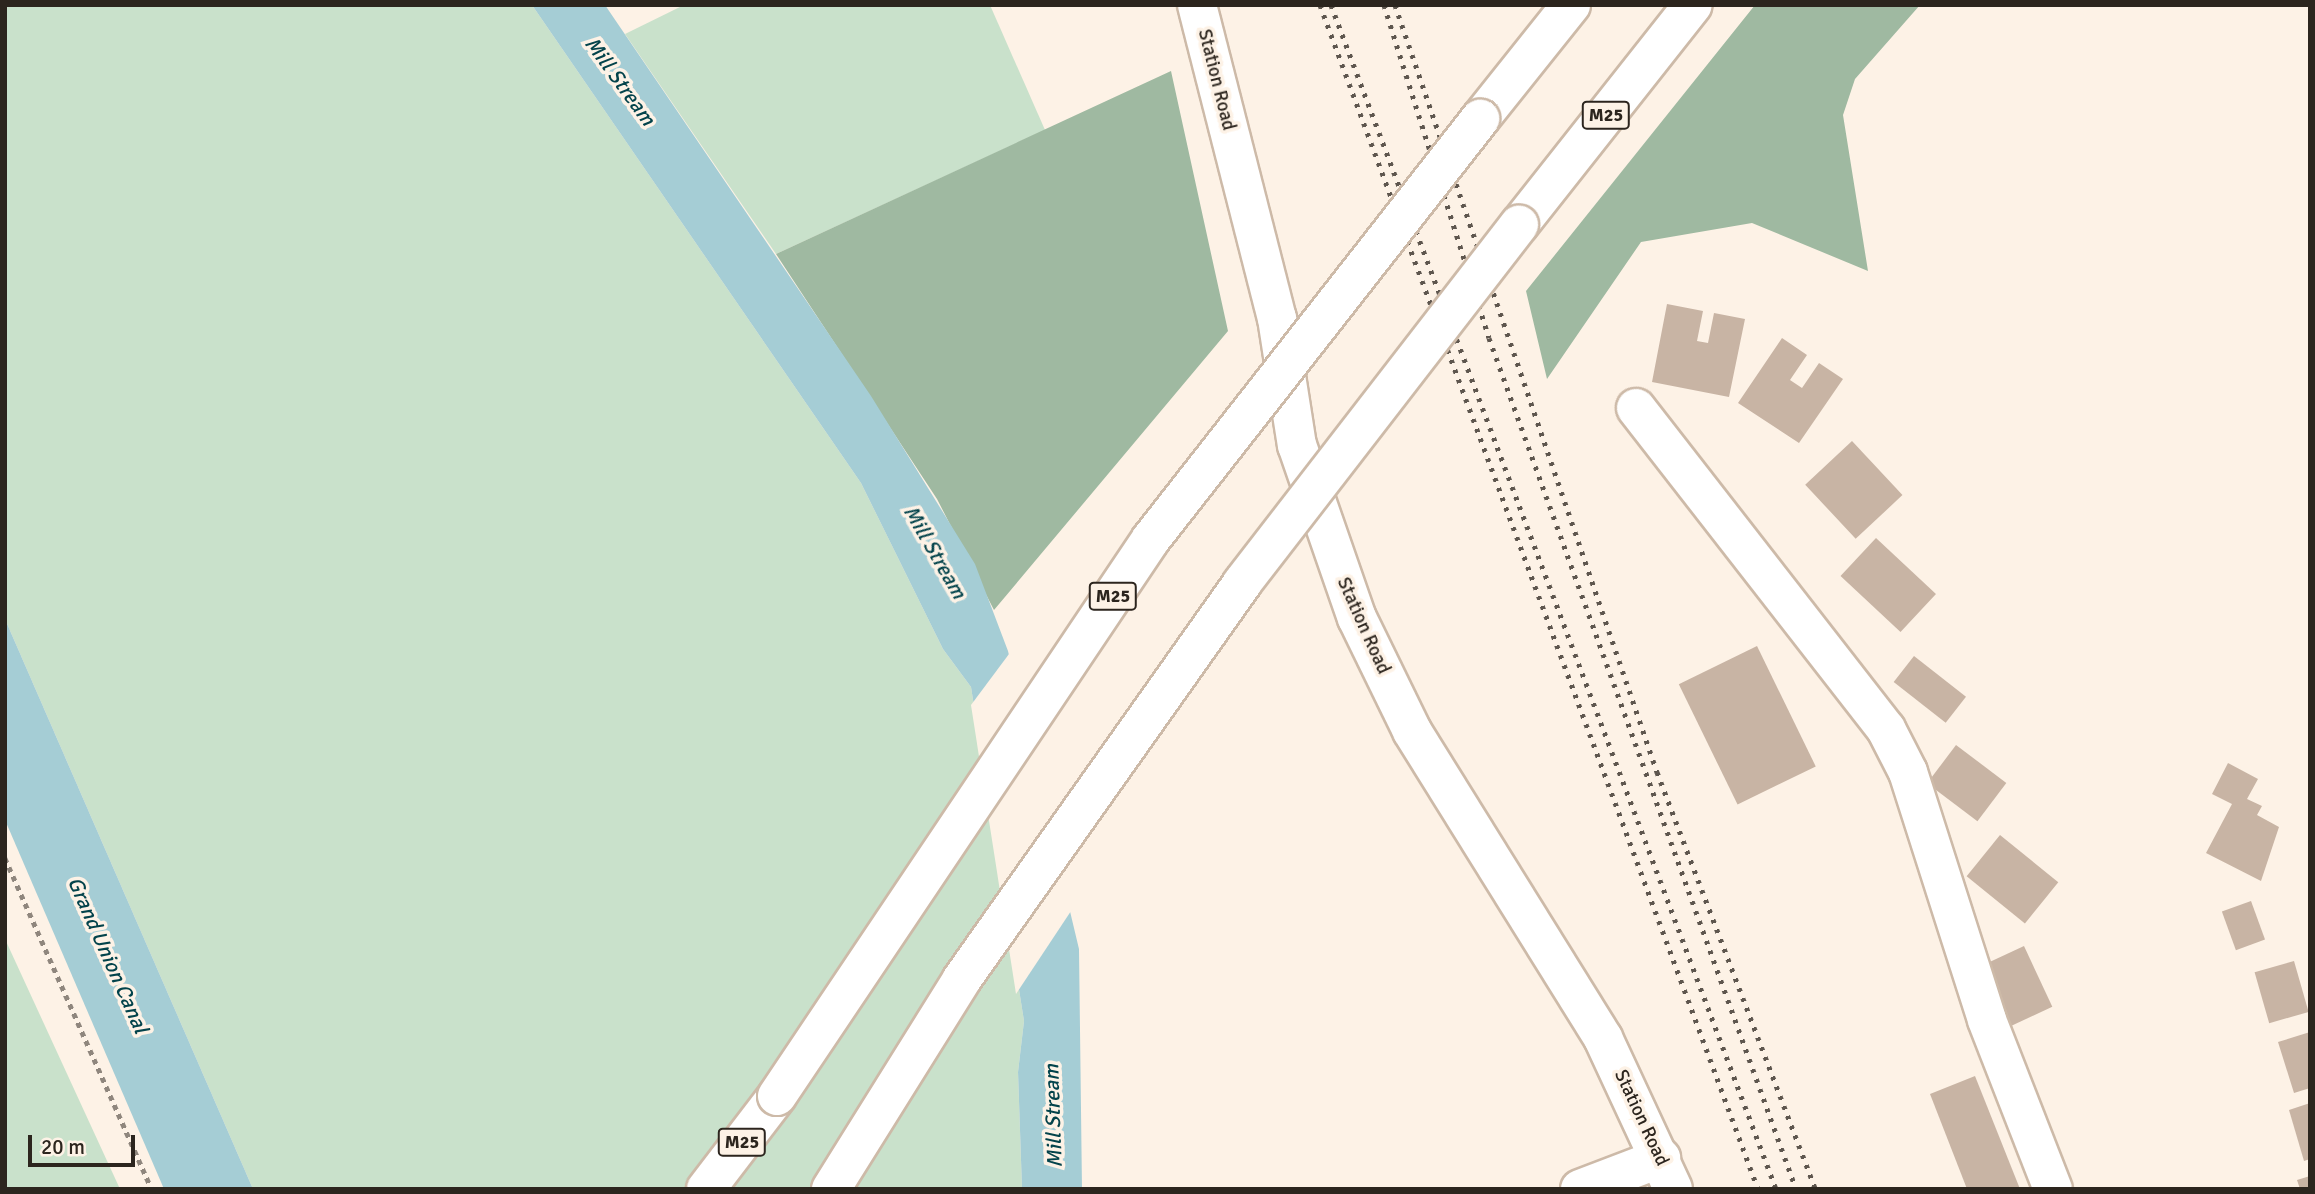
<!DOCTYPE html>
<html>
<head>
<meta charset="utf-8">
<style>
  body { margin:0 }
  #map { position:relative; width:2315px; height:1194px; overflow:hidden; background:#fdf2e6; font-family:Signika,sans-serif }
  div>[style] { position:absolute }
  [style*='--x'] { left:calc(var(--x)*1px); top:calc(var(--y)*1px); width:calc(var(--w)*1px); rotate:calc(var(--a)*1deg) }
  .green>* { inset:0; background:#c9e1cb }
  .forest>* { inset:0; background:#9fb9a1 }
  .water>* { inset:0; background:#a5cdd5 }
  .pier>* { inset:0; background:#fdf2e6 }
  .building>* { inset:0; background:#c8b4a4; transform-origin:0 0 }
  .path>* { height:4.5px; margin-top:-2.25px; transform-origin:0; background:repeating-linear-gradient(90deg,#8f867d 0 5px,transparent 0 10px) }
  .roads { filter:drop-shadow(2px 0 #cdbaa8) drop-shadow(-2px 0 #cdbaa8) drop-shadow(0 2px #cdbaa8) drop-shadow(0 -2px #cdbaa8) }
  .minor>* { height:38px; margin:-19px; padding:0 19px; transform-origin:19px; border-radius:19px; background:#fff }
  .highway>* { height:38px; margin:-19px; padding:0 19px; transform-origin:19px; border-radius:19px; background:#fff }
  .rail>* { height:5px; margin-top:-2.5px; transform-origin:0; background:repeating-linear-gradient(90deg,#5e564e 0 3.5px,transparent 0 10.5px) }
  .bridges { filter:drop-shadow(2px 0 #cdbaa8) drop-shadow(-2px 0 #cdbaa8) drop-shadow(0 2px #cdbaa8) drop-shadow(0 -2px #cdbaa8) }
  .highway-bridge>* { height:38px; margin:-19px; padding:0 19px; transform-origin:19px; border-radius:19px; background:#fff }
  span { translate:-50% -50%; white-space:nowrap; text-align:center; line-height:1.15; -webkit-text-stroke:7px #fdf2e6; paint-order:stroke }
  .shield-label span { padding:2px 5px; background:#fdf2e6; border:2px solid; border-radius:5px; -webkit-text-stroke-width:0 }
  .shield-label { font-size:18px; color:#2c251e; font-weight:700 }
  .street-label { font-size:19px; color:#2c251e }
  .water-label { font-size:21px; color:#03434b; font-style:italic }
  .frame { position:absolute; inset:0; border:7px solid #2c251e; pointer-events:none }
  .scale { position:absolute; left:28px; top:1135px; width:107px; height:32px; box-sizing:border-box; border:4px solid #2c251e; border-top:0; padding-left:9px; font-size:21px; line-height:24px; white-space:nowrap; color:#2c251e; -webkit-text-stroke:5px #fdf2e6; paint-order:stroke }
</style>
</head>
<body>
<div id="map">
  <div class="green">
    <i style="clip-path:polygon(5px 5px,532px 5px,861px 483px,943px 649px,971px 687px,1024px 1021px,1018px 1072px,1022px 1189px,253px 1189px,5px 619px)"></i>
    <i style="clip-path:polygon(684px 5px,990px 5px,1045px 130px,776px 254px,625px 34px)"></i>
    <i style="clip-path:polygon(5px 939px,120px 1189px,5px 1189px)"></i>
  </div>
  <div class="forest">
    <i style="clip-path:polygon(1755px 5px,1920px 5px,1855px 79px,1843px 115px,1868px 271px,1752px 223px,1641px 242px,1547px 379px,1526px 291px)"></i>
    <i style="clip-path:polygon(1171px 71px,1228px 331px,994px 610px,937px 499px,776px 254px)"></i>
  </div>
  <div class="water">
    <i style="clip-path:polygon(532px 5px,605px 5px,871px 396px,975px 564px,1008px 651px,1079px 949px,1082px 1189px,1022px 1189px,1018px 1072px,1024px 1021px,971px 687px,943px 649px,861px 483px)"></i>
    <i style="clip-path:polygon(5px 619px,253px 1189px,164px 1189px,5px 820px)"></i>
  </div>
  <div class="pier">
    <i style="clip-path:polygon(1012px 650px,1073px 908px,1016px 994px,971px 705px)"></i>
  </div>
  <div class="building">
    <i style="clip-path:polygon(1667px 304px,1703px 311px,1697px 341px,1708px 343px,1714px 313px,1745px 319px,1729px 397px,1652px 382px)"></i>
    <i style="clip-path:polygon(1782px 338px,1807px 355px,1790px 380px,1802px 388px,1819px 363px,1843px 379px,1799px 443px,1738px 403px)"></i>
    <i style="left:1852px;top:441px;width:74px;height:64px;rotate:47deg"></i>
    <i style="left:1876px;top:538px;width:82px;height:52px;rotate:43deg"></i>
    <i style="left:1757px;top:646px;width:134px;height:87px;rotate:64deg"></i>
    <i style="left:1914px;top:656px;width:66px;height:33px;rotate:38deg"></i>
    <i style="left:1956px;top:745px;width:63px;height:48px;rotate:37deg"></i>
    <i style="clip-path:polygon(2228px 763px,2258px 779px,2247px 799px,2262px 806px,2257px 815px,2279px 827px,2261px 881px,2206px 853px,2232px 804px,2212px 794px)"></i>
    <i style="left:2000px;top:835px;width:75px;height:53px;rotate:39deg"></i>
    <i style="left:2251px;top:901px;width:41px;height:31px;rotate:70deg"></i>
    <i style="left:2024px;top:946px;width:67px;height:48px;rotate:65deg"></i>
    <i style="left:2294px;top:961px;width:53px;height:41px;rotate:74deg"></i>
    <i style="clip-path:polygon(2310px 1032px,2310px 1088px,2294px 1093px,2278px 1042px)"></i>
    <i style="clip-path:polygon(1975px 1076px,2020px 1189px,1967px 1189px,1930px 1094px)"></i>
    <i style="clip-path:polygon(2310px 1103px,2310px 1159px,2304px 1161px,2289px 1110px)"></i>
    <i style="clip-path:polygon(2310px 1176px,2310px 1189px,2300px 1189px,2297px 1180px)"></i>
  </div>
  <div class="path">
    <i style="--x:5;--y:858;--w:362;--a:66.1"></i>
  </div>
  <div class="roads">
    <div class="minor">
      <i style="--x:1197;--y:5;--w:323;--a:75.7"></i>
      <i style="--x:1277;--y:318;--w:129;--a:81.1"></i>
      <i style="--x:1297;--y:445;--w:183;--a:70.9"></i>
      <i style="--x:1357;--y:618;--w:126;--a:64"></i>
      <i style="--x:1412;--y:731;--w:362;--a:58.1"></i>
      <i style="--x:1603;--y:1038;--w:166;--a:65.1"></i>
      <i style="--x:1636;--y:408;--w:407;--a:52.1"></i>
      <i style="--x:1886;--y:729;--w:48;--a:62.9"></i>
      <i style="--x:1908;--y:772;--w:260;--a:72.3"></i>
      <i style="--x:1987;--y:1020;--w:181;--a:68.7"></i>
      <i style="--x:1580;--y:1189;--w:87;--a:-20.9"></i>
    </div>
    <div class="highway">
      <i style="--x:1480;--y:119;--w:146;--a:-51.4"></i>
      <i style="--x:1519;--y:225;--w:280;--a:-51.7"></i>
      <i style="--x:706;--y:1189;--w:117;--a:-52.6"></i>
    </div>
  </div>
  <div class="rail">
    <i style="--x:1320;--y:5;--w:1262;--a:69.7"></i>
    <i style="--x:1331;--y:5;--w:1265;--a:69.4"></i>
    <i style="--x:1384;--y:5;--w:349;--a:72.5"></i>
    <i style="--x:1489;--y:338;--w:905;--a:70.16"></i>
    <i style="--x:1395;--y:5;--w:811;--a:71.14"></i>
    <i style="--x:1657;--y:772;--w:446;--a:69.2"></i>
  </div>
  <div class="bridges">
    <div class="highway-bridge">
      <i style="--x:777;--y:1096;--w:671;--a:-56.12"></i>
      <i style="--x:1151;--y:539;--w:534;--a:-51.93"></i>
      <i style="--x:831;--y:1189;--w:248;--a:-58"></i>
      <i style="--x:962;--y:979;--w:485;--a:-54.7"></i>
      <i style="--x:1242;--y:583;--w:453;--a:-52.3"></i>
    </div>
  </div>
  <div class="shield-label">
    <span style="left:1606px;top:115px">M25</span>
    <span style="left:1113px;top:596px">M25</span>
    <span style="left:742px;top:1142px">M25</span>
  </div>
  <div class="street-label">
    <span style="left:1216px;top:80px;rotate:76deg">Station Road</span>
    <span style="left:1363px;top:626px;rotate:66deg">Station Road</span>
    <span style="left:1641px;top:1118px;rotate:65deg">Station Road</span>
  </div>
  <div class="water-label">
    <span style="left:620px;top:81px;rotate:54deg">Mill Stream</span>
    <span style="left:935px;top:552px;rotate:60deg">Mill Stream</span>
    <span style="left:108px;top:955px;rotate:66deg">Grand Union Canal</span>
    <span style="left:1053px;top:1116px;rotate:-92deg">Mill Stream</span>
  </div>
  <div class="frame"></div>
  <div class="scale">20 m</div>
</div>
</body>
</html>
